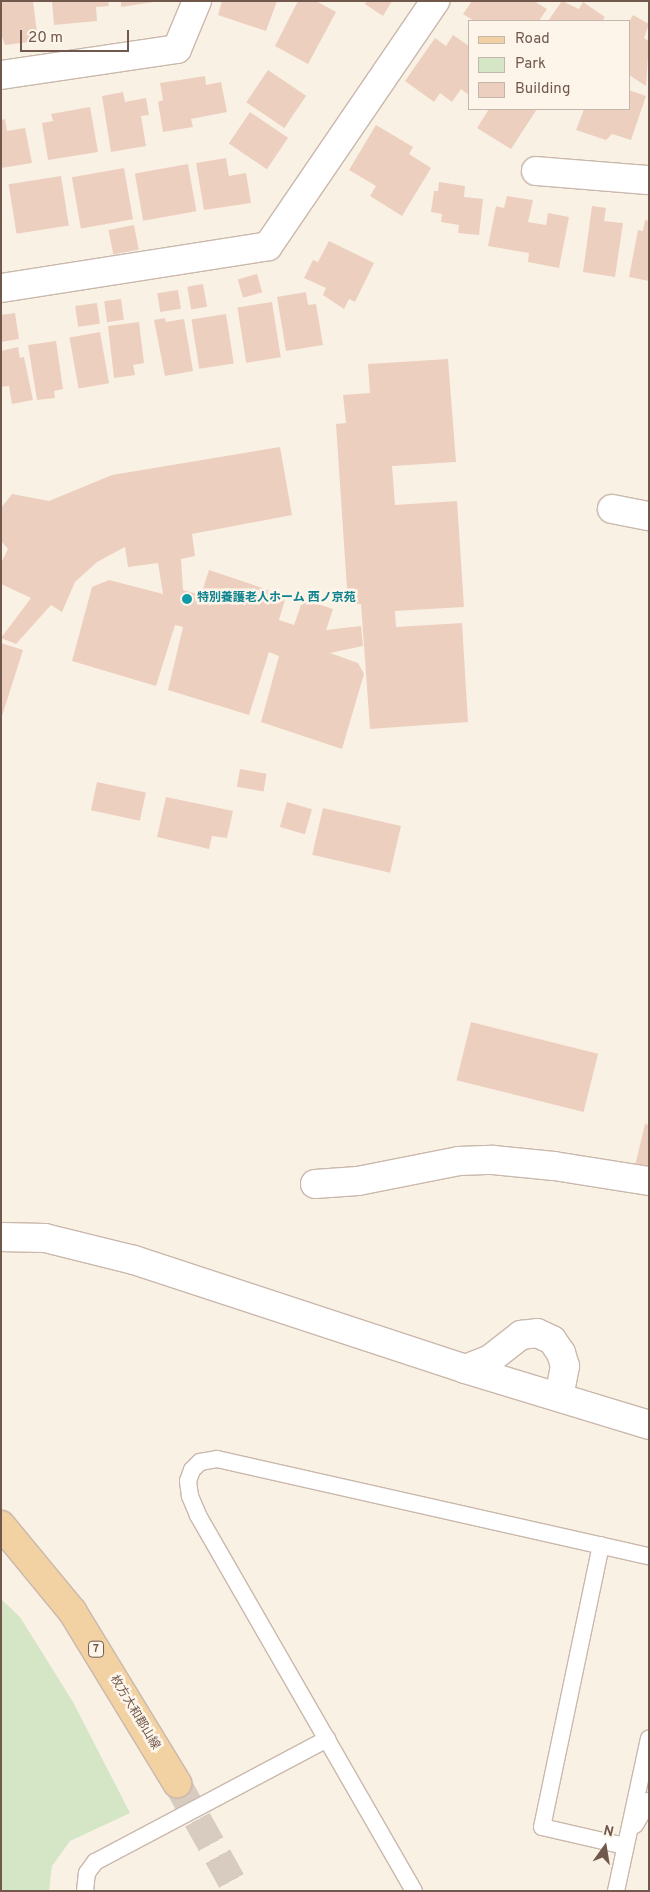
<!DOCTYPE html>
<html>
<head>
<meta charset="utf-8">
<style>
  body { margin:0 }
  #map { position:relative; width:650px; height:1892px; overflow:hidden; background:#faf1e5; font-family:Overpass,"Noto Sans JP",sans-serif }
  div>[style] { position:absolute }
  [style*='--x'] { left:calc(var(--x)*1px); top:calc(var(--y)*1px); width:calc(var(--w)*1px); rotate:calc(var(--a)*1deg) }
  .green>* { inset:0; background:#d4e6c5 }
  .building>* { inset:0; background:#edcfbf; transform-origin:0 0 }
  .primary-tunnel>* { height:28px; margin-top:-14px; transform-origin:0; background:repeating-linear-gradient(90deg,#d8cbbf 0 28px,transparent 0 42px) }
  .roads { filter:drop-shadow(1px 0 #cab8ac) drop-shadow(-1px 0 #cab8ac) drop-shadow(0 1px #cab8ac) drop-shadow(0 -1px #cab8ac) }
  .service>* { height:16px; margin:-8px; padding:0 8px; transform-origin:8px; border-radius:8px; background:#fff }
  .minor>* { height:28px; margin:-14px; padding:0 14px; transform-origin:14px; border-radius:14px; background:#fff }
  .tertiary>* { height:28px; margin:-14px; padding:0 14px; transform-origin:14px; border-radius:14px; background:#fff }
  .primary>* { height:28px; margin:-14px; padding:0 14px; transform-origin:14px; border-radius:14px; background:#f2d1a3 }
  .dots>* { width:14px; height:14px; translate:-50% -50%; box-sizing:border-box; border:2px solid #fdf5ea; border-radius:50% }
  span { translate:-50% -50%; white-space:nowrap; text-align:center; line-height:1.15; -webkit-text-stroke:5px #fdf5ea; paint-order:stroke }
  .shield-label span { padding:1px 4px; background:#fdf5ea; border:1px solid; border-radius:4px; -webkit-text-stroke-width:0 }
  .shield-label { font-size:11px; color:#70584d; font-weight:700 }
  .culture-label { font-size:12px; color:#0d838f; font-weight:700 }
  .left { translate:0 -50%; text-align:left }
  .street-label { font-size:12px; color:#70584d }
  .frame { position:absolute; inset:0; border:2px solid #70584d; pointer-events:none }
  .legend { position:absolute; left:468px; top:20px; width:162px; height:90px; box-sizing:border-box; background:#fdf5ea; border:1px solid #c5b6ab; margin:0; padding:6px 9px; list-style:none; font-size:15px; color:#70584d }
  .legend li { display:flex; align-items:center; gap:10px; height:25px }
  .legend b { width:25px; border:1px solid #c5b6ab }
  .north { position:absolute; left:580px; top:1822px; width:50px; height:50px; -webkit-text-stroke:4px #fdf5ea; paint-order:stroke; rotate:13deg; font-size:14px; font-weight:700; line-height:20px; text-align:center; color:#70584d }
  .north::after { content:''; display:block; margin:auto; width:18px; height:22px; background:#70584d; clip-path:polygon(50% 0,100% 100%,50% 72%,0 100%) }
  .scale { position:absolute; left:20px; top:30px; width:109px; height:22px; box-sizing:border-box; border:2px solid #70584d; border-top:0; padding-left:6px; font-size:15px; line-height:18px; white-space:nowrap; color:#70584d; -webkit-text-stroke:4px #fdf5ea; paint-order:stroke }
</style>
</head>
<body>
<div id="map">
  <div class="green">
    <i style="clip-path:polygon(1px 1599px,20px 1617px,73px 1702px,130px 1813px,70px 1841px,52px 1866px,49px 1891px,1px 1891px)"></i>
  </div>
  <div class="building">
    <i style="clip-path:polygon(1px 1px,33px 1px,38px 41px,5px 45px,1px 34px)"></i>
    <i style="clip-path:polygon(52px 1px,108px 1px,109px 6px,96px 7px,97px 21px,54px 25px)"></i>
    <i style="clip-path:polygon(121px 1px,154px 1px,154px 2px,121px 7px)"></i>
    <i style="clip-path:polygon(222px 1px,277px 1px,266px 31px,218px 15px)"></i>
    <i style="clip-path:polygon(298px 1px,316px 1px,336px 12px,308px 64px,275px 46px)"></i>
    <i style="clip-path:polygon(367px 1px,392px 1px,383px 16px,365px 4px)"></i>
    <i style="clip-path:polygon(472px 1px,534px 1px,547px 9px,539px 21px,474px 21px,463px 14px)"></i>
    <i style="clip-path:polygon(562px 1px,579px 9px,583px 2px,605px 17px,602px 21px,548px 21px)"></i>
    <i style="clip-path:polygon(633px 15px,649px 24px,644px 38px,649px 41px,646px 86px,629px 75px,629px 22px)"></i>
    <i style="clip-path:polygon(453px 35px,469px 46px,469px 95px,461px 89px,452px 102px,440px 93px,434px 102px,405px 81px,435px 38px,446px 46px)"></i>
    <i style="left:268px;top:70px;width:46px;height:39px;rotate:34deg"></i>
    <i style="clip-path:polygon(205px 76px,206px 85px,221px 82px,227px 112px,191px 119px,193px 127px,163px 132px,158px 102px,163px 100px,160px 83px)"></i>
    <i style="clip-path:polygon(629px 90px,646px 96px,631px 140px,612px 134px,606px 140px,576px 130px,584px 109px,629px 109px)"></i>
    <i style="clip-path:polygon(123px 92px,125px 102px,146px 98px,149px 115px,141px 116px,146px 146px,111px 152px,102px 96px)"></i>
    <i style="clip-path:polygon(90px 107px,98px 152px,48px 160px,42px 123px,53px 121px,51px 114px)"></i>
    <i style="clip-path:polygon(489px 109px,537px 109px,511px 149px,477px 128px)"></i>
    <i style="left:250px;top:112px;width:46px;height:38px;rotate:34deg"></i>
    <i style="clip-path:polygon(5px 119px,7px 131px,25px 128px,32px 163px,1px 168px,1px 120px)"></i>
    <i style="clip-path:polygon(376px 125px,413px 147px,409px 154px,431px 168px,402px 216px,370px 196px,376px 186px,349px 170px)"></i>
    <i style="clip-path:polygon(226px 158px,229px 176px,246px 173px,251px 203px,204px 210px,196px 163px)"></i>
    <i style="left:188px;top:164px;width:48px;height:54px;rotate:80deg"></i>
    <i style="left:124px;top:168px;width:52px;height:53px;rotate:80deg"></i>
    <i style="left:61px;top:176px;width:50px;height:53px;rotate:81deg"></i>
    <i style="clip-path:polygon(439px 182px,465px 186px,464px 197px,483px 199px,479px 235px,458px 233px,459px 225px,441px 222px,442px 214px,431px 212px,434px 191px,438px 191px)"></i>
    <i style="clip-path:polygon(507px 196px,533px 200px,528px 222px,546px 225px,548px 213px,569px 217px,559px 268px,528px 262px,529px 253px,488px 246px,496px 206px,504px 208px)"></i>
    <i style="clip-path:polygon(592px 206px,606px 208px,604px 221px,623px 223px,615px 277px,583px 272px)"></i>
    <i style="clip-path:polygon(645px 220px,649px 221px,649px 281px,629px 277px,638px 230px,643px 231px)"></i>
    <i style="left:134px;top:225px;width:25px;height:26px;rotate:79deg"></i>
    <i style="clip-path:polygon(329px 241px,374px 263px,355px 302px,349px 299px,344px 309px,323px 295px,326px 288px,304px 278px,313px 260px,318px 262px)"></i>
    <i style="left:257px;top:274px;width:19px;height:20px;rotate:74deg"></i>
    <i style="left:203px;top:284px;width:23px;height:16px;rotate:80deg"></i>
    <i style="left:178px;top:290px;width:19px;height:21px;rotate:81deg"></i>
    <i style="clip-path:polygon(306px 292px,308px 305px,316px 304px,323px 345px,286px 351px,277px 297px)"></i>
    <i style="left:121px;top:299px;width:21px;height:17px;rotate:82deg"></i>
    <i style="left:272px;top:302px;width:56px;height:35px;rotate:81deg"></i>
    <i style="left:97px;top:303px;width:21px;height:22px;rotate:82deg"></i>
    <i style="clip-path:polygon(15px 313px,19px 339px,1px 342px,1px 315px)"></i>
    <i style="left:226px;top:314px;width:50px;height:35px;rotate:81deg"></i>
    <i style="clip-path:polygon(165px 318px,166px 322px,184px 319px,193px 371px,165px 376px,154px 320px)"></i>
    <i style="clip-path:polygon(139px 322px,144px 363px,133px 365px,135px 375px,114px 378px,108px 326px)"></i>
    <i style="left:100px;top:332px;width:52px;height:31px;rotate:80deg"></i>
    <i style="clip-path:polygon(56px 341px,63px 389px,54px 391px,55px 398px,37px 400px,28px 345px)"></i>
    <i style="clip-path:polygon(18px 347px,20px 358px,24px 357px,33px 400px,12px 404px,9px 386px,1px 387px,1px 351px)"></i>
    <i style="clip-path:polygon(448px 359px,456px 462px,392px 466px,395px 505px,457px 501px,464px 607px,395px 611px,396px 627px,462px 623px,468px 722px,370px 729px,361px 604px,348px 604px,336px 424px,346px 423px,343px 395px,370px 393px,368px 364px)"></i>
    <i style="clip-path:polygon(280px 447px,292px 515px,192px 534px,195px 556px,181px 559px,183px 590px,201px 595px,209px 570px,286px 596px,279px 620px,294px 625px,303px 599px,333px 609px,326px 630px,361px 626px,363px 646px,330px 653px,358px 663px,364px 674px,342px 749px,261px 722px,279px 656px,269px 652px,249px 715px,168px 690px,183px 627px,175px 625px,156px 686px,72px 661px,92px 587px,109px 580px,163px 594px,158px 563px,128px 567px,125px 547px,97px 562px,75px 582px,62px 612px,51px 605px,16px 644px,1px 638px,31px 598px,1px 584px,1px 563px,8px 549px,1px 541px,1px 508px,12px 494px,49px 501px,112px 475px)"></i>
    <i style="clip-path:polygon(1px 643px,23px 650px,2px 716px,1px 715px)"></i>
    <i style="left:240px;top:769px;width:27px;height:18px;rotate:10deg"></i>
    <i style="left:97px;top:782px;width:50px;height:29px;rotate:12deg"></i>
    <i style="clip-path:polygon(166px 797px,233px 811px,227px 838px,212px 836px,209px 849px,157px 837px)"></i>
    <i style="left:287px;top:802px;width:26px;height:26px;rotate:16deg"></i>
    <i style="left:323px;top:808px;width:80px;height:48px;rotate:13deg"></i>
    <i style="left:471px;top:1022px;width:131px;height:60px;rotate:14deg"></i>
    <i style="clip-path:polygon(645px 1124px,649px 1125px,649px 1169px,635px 1166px)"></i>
  </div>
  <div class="primary-tunnel">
    <i style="--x:177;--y:1783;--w:124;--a:60.9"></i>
  </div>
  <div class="roads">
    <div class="service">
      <i style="--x:601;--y:1545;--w:288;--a:101.8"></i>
      <i style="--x:542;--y:1827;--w:85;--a:12.9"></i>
      <i style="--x:635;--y:1825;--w:28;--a:-60"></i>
      <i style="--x:85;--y:1891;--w:18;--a:-84"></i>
      <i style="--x:87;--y:1873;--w:14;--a:-54"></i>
      <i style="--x:95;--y:1862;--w:263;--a:-27.9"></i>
      <i style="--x:414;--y:1891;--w:434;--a:-119.9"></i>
      <i style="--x:198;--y:1515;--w:21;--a:-113"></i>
      <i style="--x:190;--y:1496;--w:15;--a:-98"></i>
      <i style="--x:188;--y:1481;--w:12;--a:-70"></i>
      <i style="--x:192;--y:1470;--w:11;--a:-45"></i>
      <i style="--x:200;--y:1462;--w:17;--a:-10"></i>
      <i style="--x:217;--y:1459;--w:443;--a:12.7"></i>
      <i style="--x:616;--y:1891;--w:156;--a:-77.8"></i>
    </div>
    <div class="minor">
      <i style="--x:1;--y:75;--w:178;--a:-8.4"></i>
      <i style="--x:177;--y:49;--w:52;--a:-67.4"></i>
      <i style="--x:536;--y:171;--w:113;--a:4.6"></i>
      <i style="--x:1;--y:288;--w:270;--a:-8.9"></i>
      <i style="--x:268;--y:246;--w:297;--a:-55.7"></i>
      <i style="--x:612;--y:509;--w:38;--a:11"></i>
      <i style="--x:315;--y:1184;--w:43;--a:-4"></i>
      <i style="--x:358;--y:1181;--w:103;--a:-11.2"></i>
      <i style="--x:459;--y:1161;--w:34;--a:-2"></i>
      <i style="--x:493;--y:1160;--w:61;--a:5.6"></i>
      <i style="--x:554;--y:1166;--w:96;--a:9"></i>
      <i style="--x:465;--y:1369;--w:26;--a:-21"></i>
      <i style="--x:489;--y:1360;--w:41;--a:-38"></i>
      <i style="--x:521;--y:1335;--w:16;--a:-7"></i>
      <i style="--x:537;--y:1333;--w:17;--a:25"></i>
      <i style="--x:552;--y:1340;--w:16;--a:55"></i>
      <i style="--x:561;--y:1353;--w:14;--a:73"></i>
      <i style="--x:565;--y:1366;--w:31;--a:101"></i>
    </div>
    <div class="tertiary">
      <i style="--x:1;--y:1237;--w:44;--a:1.3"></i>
      <i style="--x:45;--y:1238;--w:92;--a:13.9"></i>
      <i style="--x:134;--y:1260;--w:348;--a:18.2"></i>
      <i style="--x:465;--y:1369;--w:192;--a:16.9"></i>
    </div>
    <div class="primary">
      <i style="--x:1;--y:1525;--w:112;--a:50.5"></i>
      <i style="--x:72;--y:1611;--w:202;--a:58.6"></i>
    </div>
  </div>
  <div class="dots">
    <i style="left:187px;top:599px;background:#0f9aa8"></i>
  </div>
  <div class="shield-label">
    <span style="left:96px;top:1649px">7</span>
  </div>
  <div class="culture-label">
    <span class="left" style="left:197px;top:599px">特別養護老人ホーム 西ノ京苑</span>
  </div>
  <div class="street-label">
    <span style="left:134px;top:1713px;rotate:59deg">枚方大和郡山線</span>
  </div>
  <div class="frame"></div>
  <ul class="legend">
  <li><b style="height:6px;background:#f2d1a3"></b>Road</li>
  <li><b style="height:14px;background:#d4e6c5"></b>Park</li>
  <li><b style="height:14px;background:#edcfbf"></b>Building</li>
  </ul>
  <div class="north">N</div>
  <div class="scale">20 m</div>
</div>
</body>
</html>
